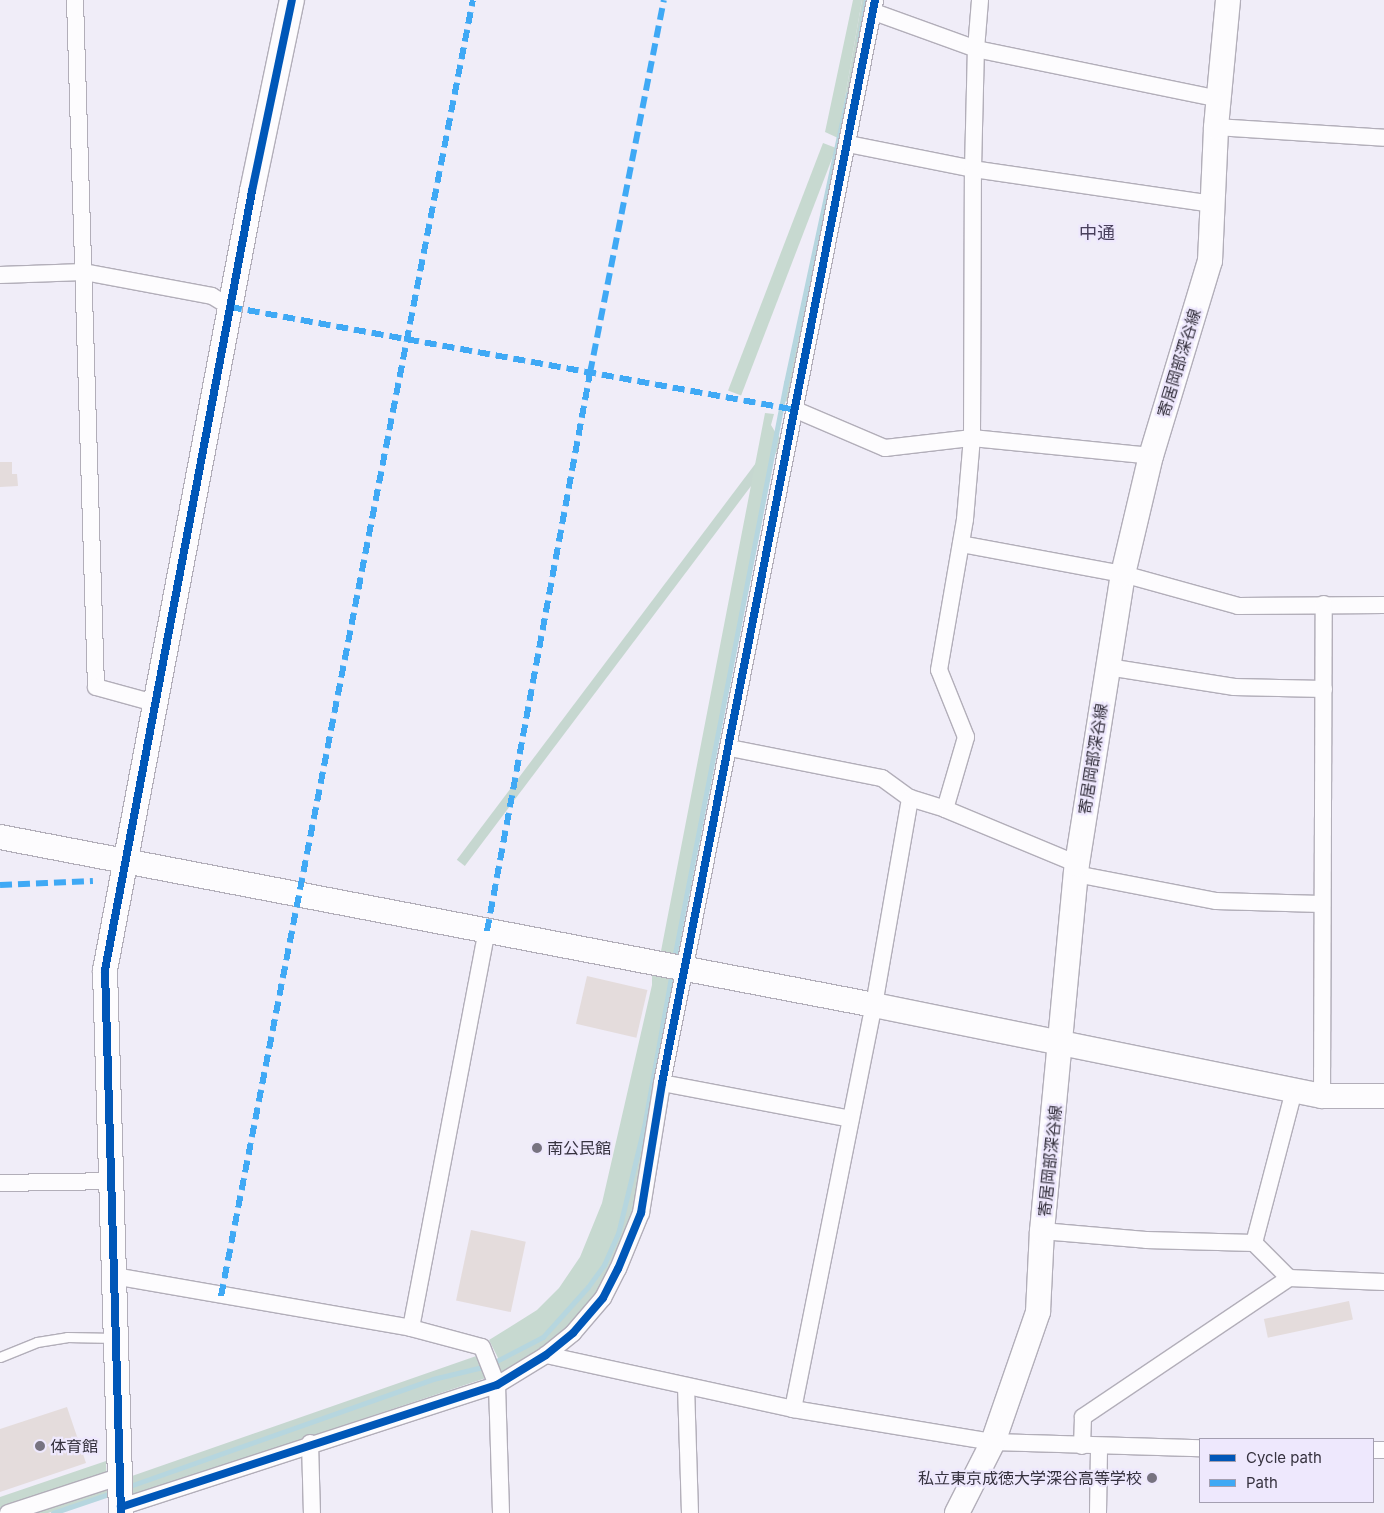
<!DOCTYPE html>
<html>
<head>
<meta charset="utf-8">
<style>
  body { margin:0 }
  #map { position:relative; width:1384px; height:1513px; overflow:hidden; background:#f0edf8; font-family:Inter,"Noto Sans JP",sans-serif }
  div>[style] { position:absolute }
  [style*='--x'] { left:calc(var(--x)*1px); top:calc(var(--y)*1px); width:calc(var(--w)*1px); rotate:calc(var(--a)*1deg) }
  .green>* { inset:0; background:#c6d7d0; transform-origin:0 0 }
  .forest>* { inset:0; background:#c7d9d0; transform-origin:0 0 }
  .stream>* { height:4.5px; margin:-2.25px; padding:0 2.25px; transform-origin:2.25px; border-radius:2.25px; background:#b6d6df }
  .building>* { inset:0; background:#e4dcdc; transform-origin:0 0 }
  .roads { filter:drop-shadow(1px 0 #b2aeb9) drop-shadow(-1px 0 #b2aeb9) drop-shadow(0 1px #b2aeb9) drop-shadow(0 -1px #b2aeb9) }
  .lane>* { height:9px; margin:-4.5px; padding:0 4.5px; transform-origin:4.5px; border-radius:4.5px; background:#fdfcfe }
  .street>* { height:16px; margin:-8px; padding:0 8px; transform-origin:8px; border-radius:8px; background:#fdfcfe }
  .secondary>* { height:24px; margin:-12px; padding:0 12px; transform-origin:12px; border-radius:12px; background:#fdfcfe }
  .quiet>* { height:6px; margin-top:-3px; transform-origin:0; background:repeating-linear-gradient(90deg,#3fa9f5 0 12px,transparent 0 18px) }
  .cycleway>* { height:8px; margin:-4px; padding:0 4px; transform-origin:4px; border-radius:4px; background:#0057b8 }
  .dots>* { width:14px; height:14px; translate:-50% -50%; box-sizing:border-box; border:2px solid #eee8fd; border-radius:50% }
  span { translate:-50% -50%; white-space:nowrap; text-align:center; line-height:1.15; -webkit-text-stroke:4.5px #eee8fd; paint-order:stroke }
  .street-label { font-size:16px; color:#36323f }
  .poi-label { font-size:16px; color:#36323f }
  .left { translate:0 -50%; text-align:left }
  .right { translate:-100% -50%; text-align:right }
  .neighbourhood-label { font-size:18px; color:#49405c }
  .legend { position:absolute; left:1199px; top:1438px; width:175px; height:65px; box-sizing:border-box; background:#eee8fd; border:1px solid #a49fb1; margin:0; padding:6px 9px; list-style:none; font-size:15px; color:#36323f }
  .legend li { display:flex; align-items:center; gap:10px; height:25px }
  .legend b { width:25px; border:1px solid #a49fb1 }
</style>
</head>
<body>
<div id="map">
  <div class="green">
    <i style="clip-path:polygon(862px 0,870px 0,842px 140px,838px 138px)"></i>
    <i style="clip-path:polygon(836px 148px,841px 150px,790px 402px,783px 401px)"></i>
    <i style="left:777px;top:435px;width:10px;height:532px;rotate:37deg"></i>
    <i style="clip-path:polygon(671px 977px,680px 978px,636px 1212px,598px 1295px,541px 1352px,495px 1375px,133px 1495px,132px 1476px,482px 1354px,487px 1366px,543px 1337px,588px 1287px,618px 1234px,645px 1121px)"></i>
  </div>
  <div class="forest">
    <i style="clip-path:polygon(853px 0,862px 0,838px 138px,825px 132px)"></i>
    <i style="left:823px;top:143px;width:14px;height:265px;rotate:21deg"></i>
    <i style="clip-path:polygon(765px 413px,774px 414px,771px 425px,777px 435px,674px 957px,661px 951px)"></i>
    <i style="clip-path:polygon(652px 972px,671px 977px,645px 1122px,618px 1234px,604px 1265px,564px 1314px,543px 1337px,499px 1360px,489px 1340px,537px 1310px,559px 1288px,580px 1257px,602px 1203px,652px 985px)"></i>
    <i style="clip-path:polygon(106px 1461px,107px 1494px,48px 1513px,0 1513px,0 1497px)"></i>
  </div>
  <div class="stream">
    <i style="--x:859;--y:41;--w:42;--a:-80.3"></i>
    <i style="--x:674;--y:959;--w:587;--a:-79"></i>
    <i style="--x:786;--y:383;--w:295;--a:-77.9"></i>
    <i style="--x:127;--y:1487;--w:324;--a:-19.4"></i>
    <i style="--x:433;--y:1379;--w:56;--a:-13.5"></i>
    <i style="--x:487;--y:1366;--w:63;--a:-27.4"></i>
    <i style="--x:543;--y:1337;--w:67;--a:-48"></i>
    <i style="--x:588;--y:1287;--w:27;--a:-54"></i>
    <i style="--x:604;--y:1265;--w:34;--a:-66"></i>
    <i style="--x:618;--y:1234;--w:115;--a:-76.4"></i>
    <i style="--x:645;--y:1122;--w:152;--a:-79.8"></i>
    <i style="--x:53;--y:1513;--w:62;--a:-18.7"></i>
  </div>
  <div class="building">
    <i style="clip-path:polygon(0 462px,12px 462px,12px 474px,17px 474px,18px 486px,0 487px)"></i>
    <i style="left:587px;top:976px;width:62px;height:49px;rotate:13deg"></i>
    <i style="left:471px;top:1230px;width:56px;height:72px;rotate:12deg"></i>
    <i style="left:1349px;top:1301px;width:19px;height:87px;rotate:78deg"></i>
    <i style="clip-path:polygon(67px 1407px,86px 1463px,0 1492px,0 1429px)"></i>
  </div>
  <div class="roads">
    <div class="lane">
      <i style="--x:0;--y:1357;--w:40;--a:-22"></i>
      <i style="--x:37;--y:1342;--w:30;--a:-9"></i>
      <i style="--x:67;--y:1337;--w:48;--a:1.2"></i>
    </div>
    <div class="street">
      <i style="--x:75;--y:0;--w:687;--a:88.25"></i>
      <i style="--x:96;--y:687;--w:60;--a:15.4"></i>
      <i style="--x:874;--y:12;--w:109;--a:19.9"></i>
      <i style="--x:976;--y:49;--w:248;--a:11.6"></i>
      <i style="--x:1216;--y:127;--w:168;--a:3.7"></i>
      <i style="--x:848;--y:144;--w:127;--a:11.3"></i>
      <i style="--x:973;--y:169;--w:243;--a:8.3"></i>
      <i style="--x:0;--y:275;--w:84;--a:-2"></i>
      <i style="--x:84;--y:272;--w:130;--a:10.6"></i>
      <i style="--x:212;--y:296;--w:21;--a:31"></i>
      <i style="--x:796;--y:410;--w:97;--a:23.1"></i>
      <i style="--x:885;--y:448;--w:88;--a:-6.6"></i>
      <i style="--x:972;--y:438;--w:180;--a:5.7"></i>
      <i style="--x:961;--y:544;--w:165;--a:10.5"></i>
      <i style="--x:1123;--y:574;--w:119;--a:15.5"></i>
      <i style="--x:1238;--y:606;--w:146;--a:-0.4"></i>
      <i style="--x:1108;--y:667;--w:128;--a:9"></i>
      <i style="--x:1234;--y:687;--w:90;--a:1.3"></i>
      <i style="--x:730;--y:748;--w:155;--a:11.2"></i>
      <i style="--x:882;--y:778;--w:34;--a:36"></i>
      <i style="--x:910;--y:798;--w:37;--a:17"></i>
      <i style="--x:945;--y:809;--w:143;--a:22.6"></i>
      <i style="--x:945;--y:809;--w:75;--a:-73.7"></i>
      <i style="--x:966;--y:737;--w:72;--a:-111.9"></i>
      <i style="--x:939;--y:670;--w:153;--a:-80.2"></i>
      <i style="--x:965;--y:519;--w:81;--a:-85.1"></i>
      <i style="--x:972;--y:438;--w:269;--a:-89.8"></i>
      <i style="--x:973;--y:169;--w:120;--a:-88.6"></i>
      <i style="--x:976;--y:49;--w:49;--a:-85.3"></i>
      <i style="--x:1076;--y:874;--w:143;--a:10.9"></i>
      <i style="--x:1216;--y:901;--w:105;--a:1.6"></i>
      <i style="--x:662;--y:1083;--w:192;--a:10.8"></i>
      <i style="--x:1322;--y:1096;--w:492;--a:-89.8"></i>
      <i style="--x:0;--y:1183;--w:112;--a:-1"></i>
      <i style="--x:1042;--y:1231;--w:104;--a:4.9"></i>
      <i style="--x:1146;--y:1240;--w:108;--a:1.6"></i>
      <i style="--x:1254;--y:1243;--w:49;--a:45"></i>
      <i style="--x:1289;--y:1278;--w:95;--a:2.4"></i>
      <i style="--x:1254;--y:1243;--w:158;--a:-75.3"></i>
      <i style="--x:114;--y:1276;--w:302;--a:9.9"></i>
      <i style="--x:411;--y:1328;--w:73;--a:15"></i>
      <i style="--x:482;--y:1347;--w:41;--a:68.5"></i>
      <i style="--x:497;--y:1385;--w:128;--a:88.2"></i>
      <i style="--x:411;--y:1328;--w:404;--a:-79.2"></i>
      <i style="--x:546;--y:1355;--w:253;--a:12.3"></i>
      <i style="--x:793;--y:1409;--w:203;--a:9.4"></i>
      <i style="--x:993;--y:1442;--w:207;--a:1.7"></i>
      <i style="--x:686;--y:1386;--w:127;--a:88.2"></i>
      <i style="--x:793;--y:1409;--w:412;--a:-78.7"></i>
      <i style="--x:874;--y:1005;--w:210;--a:-80.1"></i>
      <i style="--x:310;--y:1443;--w:70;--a:88.4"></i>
      <i style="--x:1082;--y:1446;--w:29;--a:-88"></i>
      <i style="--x:1083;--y:1417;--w:249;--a:-34"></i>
      <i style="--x:1373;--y:1450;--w:11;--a:0"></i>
      <i style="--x:121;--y:1507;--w:395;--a:-18"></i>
      <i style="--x:497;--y:1385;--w:57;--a:-31.5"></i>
      <i style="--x:546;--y:1355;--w:35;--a:-39"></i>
      <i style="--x:573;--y:1333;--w:46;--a:-49.4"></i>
      <i style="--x:603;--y:1298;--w:33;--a:-63"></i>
      <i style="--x:618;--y:1269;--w:61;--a:-67.7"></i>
      <i style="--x:641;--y:1213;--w:132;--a:-80.8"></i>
      <i style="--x:662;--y:1083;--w:1104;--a:-78.87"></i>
      <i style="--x:8;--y:1513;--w:119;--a:-18.1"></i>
      <i style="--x:1098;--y:1513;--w:66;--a:-89.1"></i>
    </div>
    <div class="secondary">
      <i style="--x:0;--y:837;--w:890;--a:10.88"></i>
      <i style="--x:874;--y:1005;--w:457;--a:11.5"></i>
      <i style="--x:1322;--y:1096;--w:62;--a:0"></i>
      <i style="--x:121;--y:1513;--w:543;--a:-91.69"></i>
      <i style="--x:105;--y:970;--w:793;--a:-79.31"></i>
      <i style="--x:252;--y:191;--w:195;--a:-78.2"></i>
      <i style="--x:957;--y:1513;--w:80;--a:-63.1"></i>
      <i style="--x:993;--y:1442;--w:138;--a:-70.9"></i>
      <i style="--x:1038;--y:1312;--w:81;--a:-87.2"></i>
      <i style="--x:1042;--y:1231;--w:369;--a:-84.6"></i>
      <i style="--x:1077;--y:864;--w:294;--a:-81"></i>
      <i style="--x:1123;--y:574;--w:121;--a:-76.7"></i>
      <i style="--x:1151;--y:456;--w:204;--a:-73.2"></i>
      <i style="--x:1210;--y:261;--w:134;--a:-87.4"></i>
      <i style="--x:1216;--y:127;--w:128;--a:-84.6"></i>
    </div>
  </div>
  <div class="quiet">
    <i style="--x:230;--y:307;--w:575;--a:10.31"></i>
    <i style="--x:0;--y:885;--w:93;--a:-2.5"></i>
    <i style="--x:487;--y:931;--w:567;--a:-79.54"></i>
    <i style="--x:590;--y:373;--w:380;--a:-78.8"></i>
    <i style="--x:221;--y:1296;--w:1320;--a:-79"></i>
  </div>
  <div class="cycleway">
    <i style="--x:121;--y:1507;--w:395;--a:-18"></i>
    <i style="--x:497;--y:1385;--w:57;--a:-31.5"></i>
    <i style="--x:546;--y:1355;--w:35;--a:-39"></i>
    <i style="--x:573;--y:1333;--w:46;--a:-49.4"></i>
    <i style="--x:603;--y:1298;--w:33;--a:-63"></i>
    <i style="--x:618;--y:1269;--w:61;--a:-67.7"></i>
    <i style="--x:641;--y:1213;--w:132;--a:-80.8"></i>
    <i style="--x:662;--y:1083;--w:1104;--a:-78.87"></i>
    <i style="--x:121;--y:1513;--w:543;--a:-91.69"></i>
    <i style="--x:105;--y:970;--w:793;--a:-79.31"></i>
    <i style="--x:252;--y:191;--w:195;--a:-78.2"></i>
  </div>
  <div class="dots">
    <i style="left:537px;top:1148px;background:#777380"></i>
    <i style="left:40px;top:1446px;background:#777380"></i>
    <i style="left:1152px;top:1478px;background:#777380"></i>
  </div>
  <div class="street-label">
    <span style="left:1179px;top:363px;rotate:-73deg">寄居岡部深谷線</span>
    <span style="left:1093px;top:759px;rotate:-81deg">寄居岡部深谷線</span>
    <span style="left:1050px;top:1161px;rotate:-84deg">寄居岡部深谷線</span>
  </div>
  <div class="poi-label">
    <span class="left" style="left:547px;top:1148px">南公民館</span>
    <span class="left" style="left:50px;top:1446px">体育館</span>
    <span class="right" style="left:1142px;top:1478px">私立東京成徳大学深谷高等学校</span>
  </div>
  <div class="neighbourhood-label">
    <span style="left:1097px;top:233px">中通</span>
  </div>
  <ul class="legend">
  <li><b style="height:6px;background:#0057b8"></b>Cycle path</li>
  <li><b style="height:6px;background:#3fa9f5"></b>Path</li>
  </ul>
</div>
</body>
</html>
